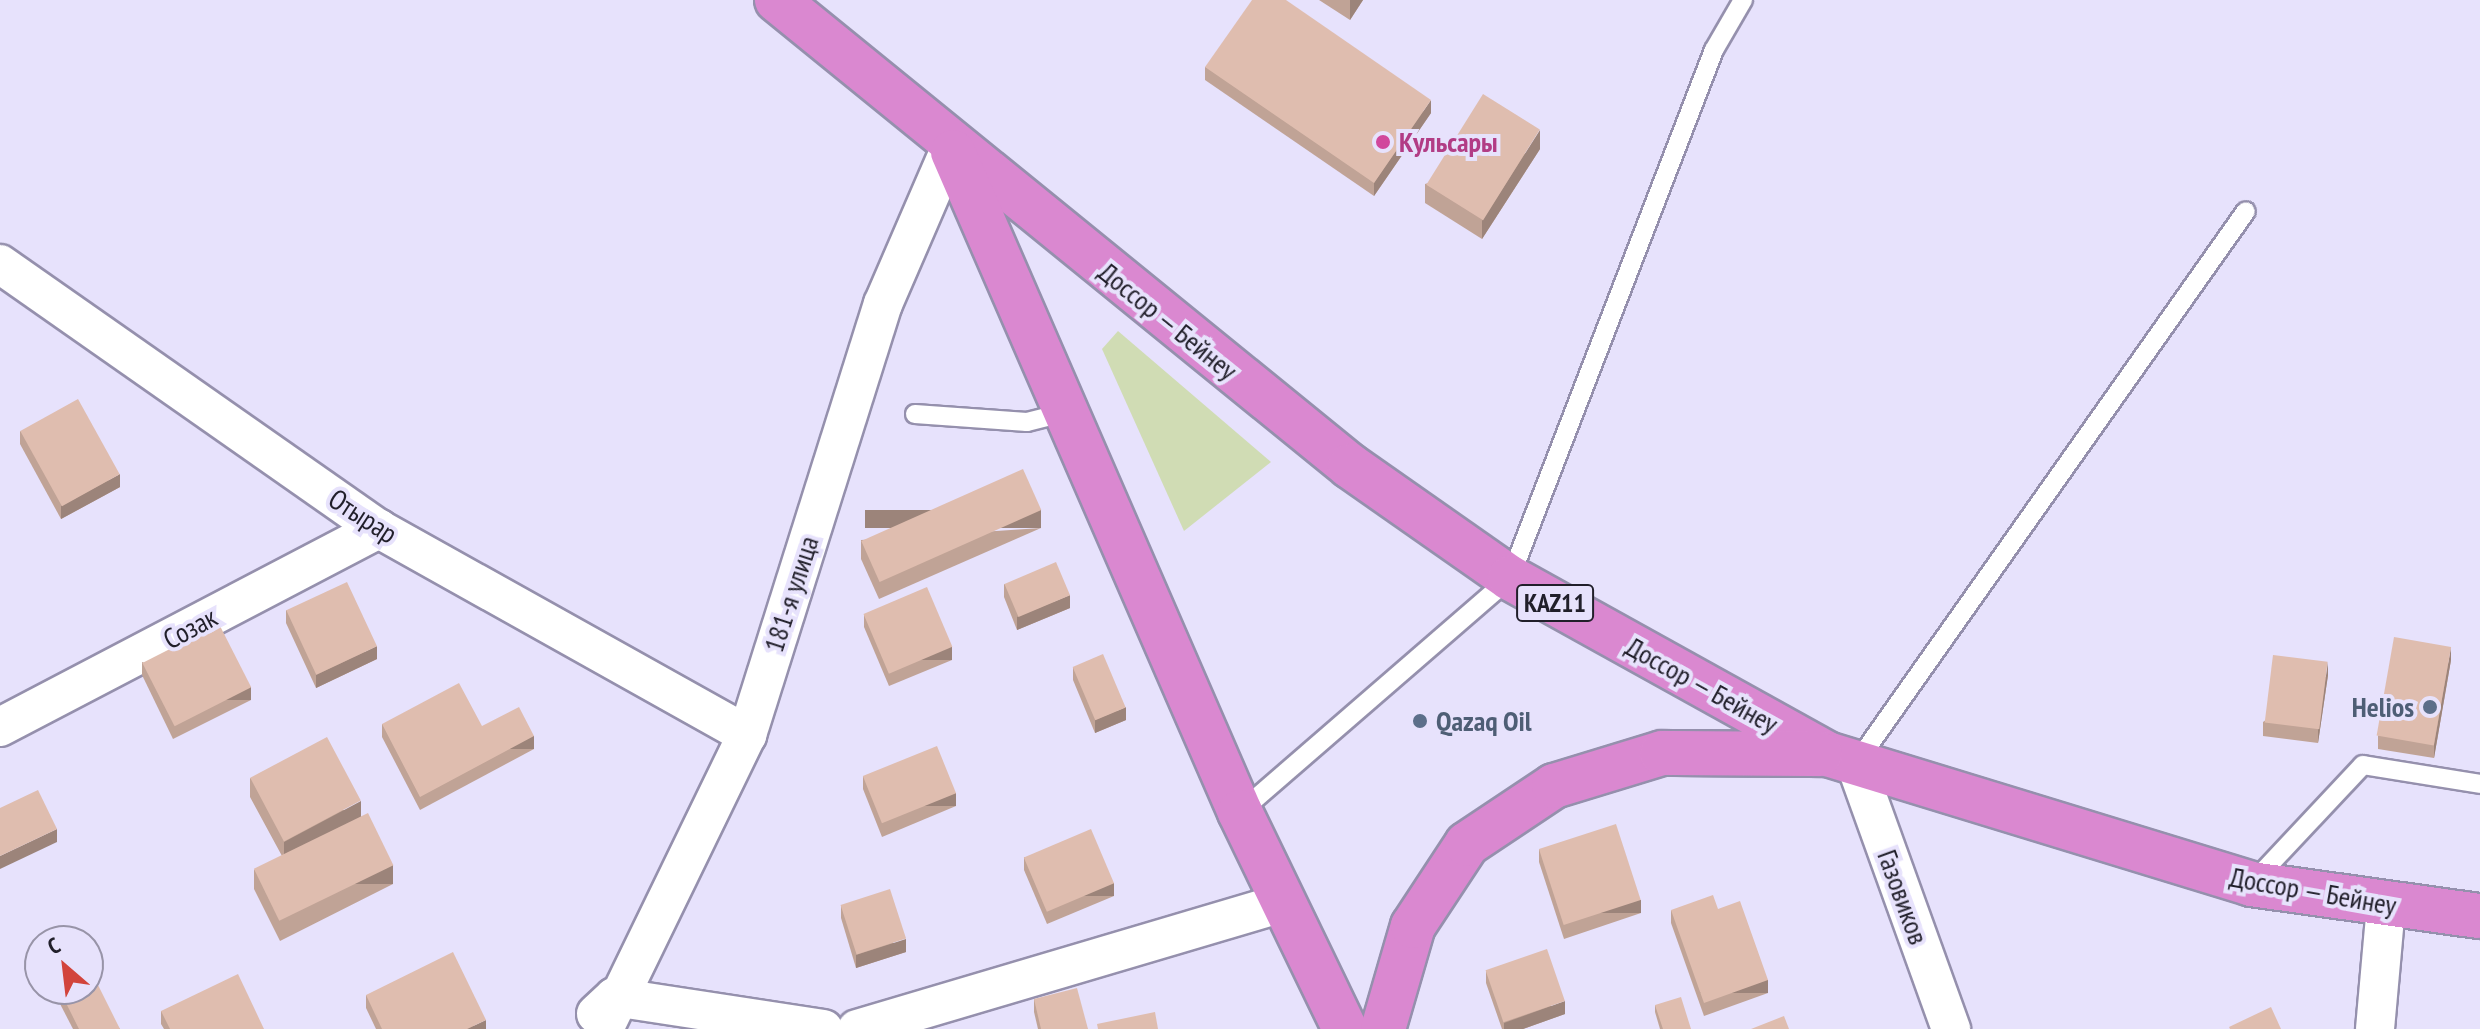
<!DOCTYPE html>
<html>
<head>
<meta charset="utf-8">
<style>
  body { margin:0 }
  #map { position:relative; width:2480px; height:1029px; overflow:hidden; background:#e7e2fc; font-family:"PT Sans Narrow",sans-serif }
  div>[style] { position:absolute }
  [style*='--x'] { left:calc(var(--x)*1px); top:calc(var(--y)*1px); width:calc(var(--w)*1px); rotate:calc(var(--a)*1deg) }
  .green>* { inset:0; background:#d0dcb4 }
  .roads { filter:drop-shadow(2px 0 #9590ad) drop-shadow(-2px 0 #9590ad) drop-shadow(0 2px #9590ad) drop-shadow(0 -2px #9590ad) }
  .service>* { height:18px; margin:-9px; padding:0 9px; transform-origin:9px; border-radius:9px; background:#fff }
  .minor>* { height:38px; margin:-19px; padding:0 19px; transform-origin:19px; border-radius:19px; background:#fff }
  .trunk>* { height:44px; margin:-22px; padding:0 22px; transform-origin:22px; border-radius:22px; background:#da88d0 }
  .wall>* { inset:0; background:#c0a396 }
  .shaded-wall>* { inset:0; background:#9c847a; transform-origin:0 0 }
  .building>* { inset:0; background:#dfbdaf; transform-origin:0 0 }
  .dots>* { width:22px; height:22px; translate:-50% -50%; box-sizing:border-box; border:4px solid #e7e2fc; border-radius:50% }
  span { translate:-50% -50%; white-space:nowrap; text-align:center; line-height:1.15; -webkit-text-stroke:8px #e7e2fc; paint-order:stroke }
  .shield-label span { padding:2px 6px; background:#e7e2fc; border:2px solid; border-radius:6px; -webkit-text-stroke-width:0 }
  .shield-label { font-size:26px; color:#211f2a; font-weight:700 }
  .hotel-label { font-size:28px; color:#b23c85; font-weight:700 }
  .left { translate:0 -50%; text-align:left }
  .street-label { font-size:28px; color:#211f2a }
  .service-label { font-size:28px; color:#4e5e75; font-weight:700 }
  .right { translate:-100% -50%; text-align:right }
  .north { position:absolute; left:24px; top:925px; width:80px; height:80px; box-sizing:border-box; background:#e7e2fc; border:2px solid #9894a8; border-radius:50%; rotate:332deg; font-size:22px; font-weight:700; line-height:32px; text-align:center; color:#211f2a }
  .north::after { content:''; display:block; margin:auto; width:28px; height:36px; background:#d2443c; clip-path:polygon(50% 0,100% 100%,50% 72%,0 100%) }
</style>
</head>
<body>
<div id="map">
  <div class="green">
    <i style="clip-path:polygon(1118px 331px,1271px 462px,1184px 531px,1102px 349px)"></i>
  </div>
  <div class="roads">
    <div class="service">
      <i style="--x:915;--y:414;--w:112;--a:4.1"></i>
      <i style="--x:1027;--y:422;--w:41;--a:-14"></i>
      <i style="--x:1857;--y:762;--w:674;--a:-54.78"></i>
      <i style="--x:1240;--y:812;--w:357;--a:-40.9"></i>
      <i style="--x:1510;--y:578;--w:566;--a:-68.88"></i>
      <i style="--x:1714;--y:50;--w:58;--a:-59.9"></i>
      <i style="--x:2254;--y:881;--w:159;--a:-46.8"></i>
      <i style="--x:2363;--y:765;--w:119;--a:9.2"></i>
    </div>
    <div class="minor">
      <i style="--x:0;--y:264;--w:462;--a:35"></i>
      <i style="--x:379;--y:529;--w:422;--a:29.2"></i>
      <i style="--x:0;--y:727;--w:428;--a:-27.6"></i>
      <i style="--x:1856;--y:765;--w:281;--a:70.2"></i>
      <i style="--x:596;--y:1014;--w:25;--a:-43"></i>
      <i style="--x:614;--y:997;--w:212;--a:8.7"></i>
      <i style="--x:604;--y:1029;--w:327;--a:-64.1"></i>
      <i style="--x:747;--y:735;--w:452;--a:-72.5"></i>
      <i style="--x:883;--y:304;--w:171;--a:-66.6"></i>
      <i style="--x:857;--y:1029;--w:443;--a:-16.5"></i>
      <i style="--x:2375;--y:1029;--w:123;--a:-84.9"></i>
    </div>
    <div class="trunk">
      <i style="--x:777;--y:0;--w:739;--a:39.12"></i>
      <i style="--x:1350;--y:466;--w:195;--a:35"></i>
      <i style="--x:1510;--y:578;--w:363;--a:29"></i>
      <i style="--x:1827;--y:754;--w:443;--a:17"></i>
      <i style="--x:2251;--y:884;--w:231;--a:8"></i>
      <i style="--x:953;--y:152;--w:720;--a:66.5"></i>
      <i style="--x:1240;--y:812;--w:241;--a:64.2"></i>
      <i style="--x:1383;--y:1029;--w:107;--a:-73.8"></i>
      <i style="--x:1413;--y:926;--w:98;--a:-56.6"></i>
      <i style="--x:1467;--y:844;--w:105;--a:-33.7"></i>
      <i style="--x:1554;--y:786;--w:113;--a:-17"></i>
      <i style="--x:1662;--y:753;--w:158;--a:0.4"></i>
    </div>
  </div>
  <div class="wall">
    <i style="clip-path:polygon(1319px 0,1363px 0,1350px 20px)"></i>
    <i style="clip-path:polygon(1205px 67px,1431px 113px,1374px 196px,1205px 80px)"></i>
    <i style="clip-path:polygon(1540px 149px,1482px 239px,1425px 203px,1425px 184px)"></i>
    <i style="clip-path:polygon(20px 431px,120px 487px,61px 519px,20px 444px)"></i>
    <i style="clip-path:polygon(1041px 528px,879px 599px,861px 559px,861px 540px)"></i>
    <i style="clip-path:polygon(1004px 584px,1070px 608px,1017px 630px,1004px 597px)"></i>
    <i style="clip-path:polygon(286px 610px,377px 659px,316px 688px,286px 623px)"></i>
    <i style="clip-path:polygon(864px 614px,952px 660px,889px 686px,864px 627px)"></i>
    <i style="clip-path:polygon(2451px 660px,2434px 758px,2378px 749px,2378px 736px)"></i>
    <i style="clip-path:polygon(142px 662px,251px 700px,173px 739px,142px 675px)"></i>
    <i style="clip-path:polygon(1073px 667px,1126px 720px,1095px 733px,1073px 680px)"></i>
    <i style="clip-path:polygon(2328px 675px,2318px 743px,2263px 736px,2263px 722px)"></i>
    <i style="clip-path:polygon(382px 724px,482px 726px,534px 749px,420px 810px,382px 737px)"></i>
    <i style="clip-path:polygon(863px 776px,956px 806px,882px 837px,863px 789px)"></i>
    <i style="clip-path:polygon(250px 778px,361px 816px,393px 884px,280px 941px,254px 889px,254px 870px,282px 856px,250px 797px)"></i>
    <i style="clip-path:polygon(1539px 849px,1641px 913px,1564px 939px,1539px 862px)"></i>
    <i style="clip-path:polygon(1024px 857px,1114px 896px,1047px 924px,1024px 870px)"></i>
    <i style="clip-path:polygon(841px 905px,906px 952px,856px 968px,841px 918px)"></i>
    <i style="clip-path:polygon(1671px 910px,1768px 993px,1704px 1016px,1671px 923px)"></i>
    <i style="clip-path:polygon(1486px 970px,1565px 1014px,1523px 1029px,1502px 1029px,1486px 983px)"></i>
    <i style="clip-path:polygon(57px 989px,88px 989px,120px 1029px,73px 1029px,57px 998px)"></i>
    <i style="clip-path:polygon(366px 995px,486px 1029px,376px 1029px,366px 1008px)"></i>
    <i style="clip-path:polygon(1034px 999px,1088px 1029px,1038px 1029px,1034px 1012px)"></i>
    <i style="clip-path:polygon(1655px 1005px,1691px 1029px,1660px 1029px,1655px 1012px)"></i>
    <i style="clip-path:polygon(161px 1011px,264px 1029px,164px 1029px,161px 1024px)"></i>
  </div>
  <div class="shaded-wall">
    <i style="clip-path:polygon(1350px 0,1363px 0,1350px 20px)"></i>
    <i style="clip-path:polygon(1431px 100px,1431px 113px,1374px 196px,1374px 183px)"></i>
    <i style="clip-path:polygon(1540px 130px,1540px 149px,1482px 239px,1482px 221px)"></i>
    <i style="clip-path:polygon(120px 474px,120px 487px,61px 519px,61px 506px)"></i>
    <i style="left:1041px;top:510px;width:18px;height:176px;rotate:90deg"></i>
    <i style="clip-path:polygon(1070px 595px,1070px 608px,1017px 630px,1017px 617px)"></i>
    <i style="clip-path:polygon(377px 646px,377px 659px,316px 688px,316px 675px)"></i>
    <i style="left:952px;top:647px;width:13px;height:68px;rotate:90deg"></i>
    <i style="clip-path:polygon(2451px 647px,2451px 660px,2434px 758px,2434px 745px)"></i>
    <i style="clip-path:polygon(2328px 662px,2328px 675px,2318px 743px,2318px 730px)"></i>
    <i style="left:251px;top:687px;width:13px;height:87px;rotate:90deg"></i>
    <i style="clip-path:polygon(1126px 707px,1126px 720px,1095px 733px,1095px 720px)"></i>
    <i style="left:534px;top:736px;width:13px;height:129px;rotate:90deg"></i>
    <i style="left:956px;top:793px;width:13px;height:80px;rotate:90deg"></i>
    <i style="clip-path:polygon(361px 801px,361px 820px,284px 861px,284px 842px)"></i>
    <i style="clip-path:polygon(57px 829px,57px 842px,0 869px,0 856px)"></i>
    <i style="left:393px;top:865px;width:19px;height:127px;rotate:90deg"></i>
    <i style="left:1114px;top:883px;width:13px;height:73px;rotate:90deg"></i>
    <i style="left:1641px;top:900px;width:13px;height:81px;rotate:90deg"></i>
    <i style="clip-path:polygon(906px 939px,906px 952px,856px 968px,856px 955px)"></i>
    <i style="left:1768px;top:980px;width:13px;height:68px;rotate:90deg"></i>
    <i style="clip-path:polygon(1565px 1001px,1565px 1014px,1523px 1029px,1504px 1029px,1504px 1023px)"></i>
    <i style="clip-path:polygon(486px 1020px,486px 1029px,467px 1029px)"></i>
  </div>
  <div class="building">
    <i style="clip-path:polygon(1252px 0,1286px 0,1431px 100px,1374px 183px,1205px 67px)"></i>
    <i style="left:1483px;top:94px;width:67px;height:107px;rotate:32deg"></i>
    <i style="left:78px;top:399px;width:86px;height:66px;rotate:61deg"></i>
    <i style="left:1023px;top:469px;width:45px;height:177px;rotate:66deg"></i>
    <i style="left:1056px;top:562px;width:36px;height:56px;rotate:67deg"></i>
    <i style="left:347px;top:582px;width:71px;height:67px;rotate:65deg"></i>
    <i style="left:927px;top:587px;width:65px;height:69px;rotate:67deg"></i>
    <i style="left:219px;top:624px;width:71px;height:86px;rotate:63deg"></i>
    <i style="left:2394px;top:637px;width:58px;height:100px;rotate:10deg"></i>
    <i style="left:1103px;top:654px;width:58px;height:33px;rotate:67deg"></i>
    <i style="left:2273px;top:655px;width:55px;height:68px;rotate:7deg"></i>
    <i style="clip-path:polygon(459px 683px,482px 726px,519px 707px,534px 736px,420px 797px,382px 724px)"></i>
    <i style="left:327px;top:737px;width:72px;height:87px;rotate:62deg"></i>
    <i style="left:937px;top:746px;width:51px;height:80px;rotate:68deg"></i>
    <i style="clip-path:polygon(38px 790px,57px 829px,0 856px,0 808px)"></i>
    <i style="left:368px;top:813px;width:58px;height:127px;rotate:64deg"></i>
    <i style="left:1616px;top:824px;width:80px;height:81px;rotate:72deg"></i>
    <i style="left:1091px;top:829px;width:59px;height:73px;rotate:67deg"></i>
    <i style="left:890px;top:889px;width:52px;height:52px;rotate:72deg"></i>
    <i style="clip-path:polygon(1713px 895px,1718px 909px,1740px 901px,1768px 980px,1704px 1003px,1671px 910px)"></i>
    <i style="left:1547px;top:949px;width:55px;height:65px;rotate:71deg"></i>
    <i style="clip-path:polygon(453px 952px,486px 1020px,467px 1029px,382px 1029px,366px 995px)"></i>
    <i style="clip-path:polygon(90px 969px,120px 1029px,79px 1029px,59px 989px,88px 989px,88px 970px)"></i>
    <i style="clip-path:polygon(238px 974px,264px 1029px,170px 1029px,161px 1011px)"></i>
    <i style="clip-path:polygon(1077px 988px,1088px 1029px,1041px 1029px,1034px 999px)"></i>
    <i style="clip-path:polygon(1681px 997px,1691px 1029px,1663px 1029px,1655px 1005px)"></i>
    <i style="clip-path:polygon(2271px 1007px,2281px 1029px,2230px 1029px,2229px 1027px)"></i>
    <i style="clip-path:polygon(1155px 1012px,1158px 1029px,1098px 1029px,1097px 1024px)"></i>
    <i style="clip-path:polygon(1784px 1016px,1789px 1029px,1751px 1029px)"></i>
  </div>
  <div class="dots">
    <i style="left:1383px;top:142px;background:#d1479c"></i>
    <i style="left:2430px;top:707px;background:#5c6f8a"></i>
    <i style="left:1420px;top:721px;background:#5c6f8a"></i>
  </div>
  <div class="shield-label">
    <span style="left:1555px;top:603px">KAZ11</span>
  </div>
  <div class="hotel-label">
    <span class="left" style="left:1399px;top:142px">Кульсары</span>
  </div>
  <div class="street-label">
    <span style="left:1168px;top:321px;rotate:39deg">Доссор — Бейнеу</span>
    <span style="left:363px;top:516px;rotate:33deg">Отырар</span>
    <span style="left:791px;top:594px;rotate:-72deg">181-я улица</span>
    <span style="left:190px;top:628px;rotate:-28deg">Созак</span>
    <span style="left:1702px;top:685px;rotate:29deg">Доссор — Бейнеу</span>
    <span style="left:2313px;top:891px;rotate:10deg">Доссор — Бейнеу</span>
    <span style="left:1903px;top:897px;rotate:70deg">Газовиков</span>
  </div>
  <div class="service-label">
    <span class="right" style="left:2414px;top:707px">Helios</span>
    <span class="left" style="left:1436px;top:721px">Qazaq Oil</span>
  </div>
  <div class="north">С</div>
</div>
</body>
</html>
